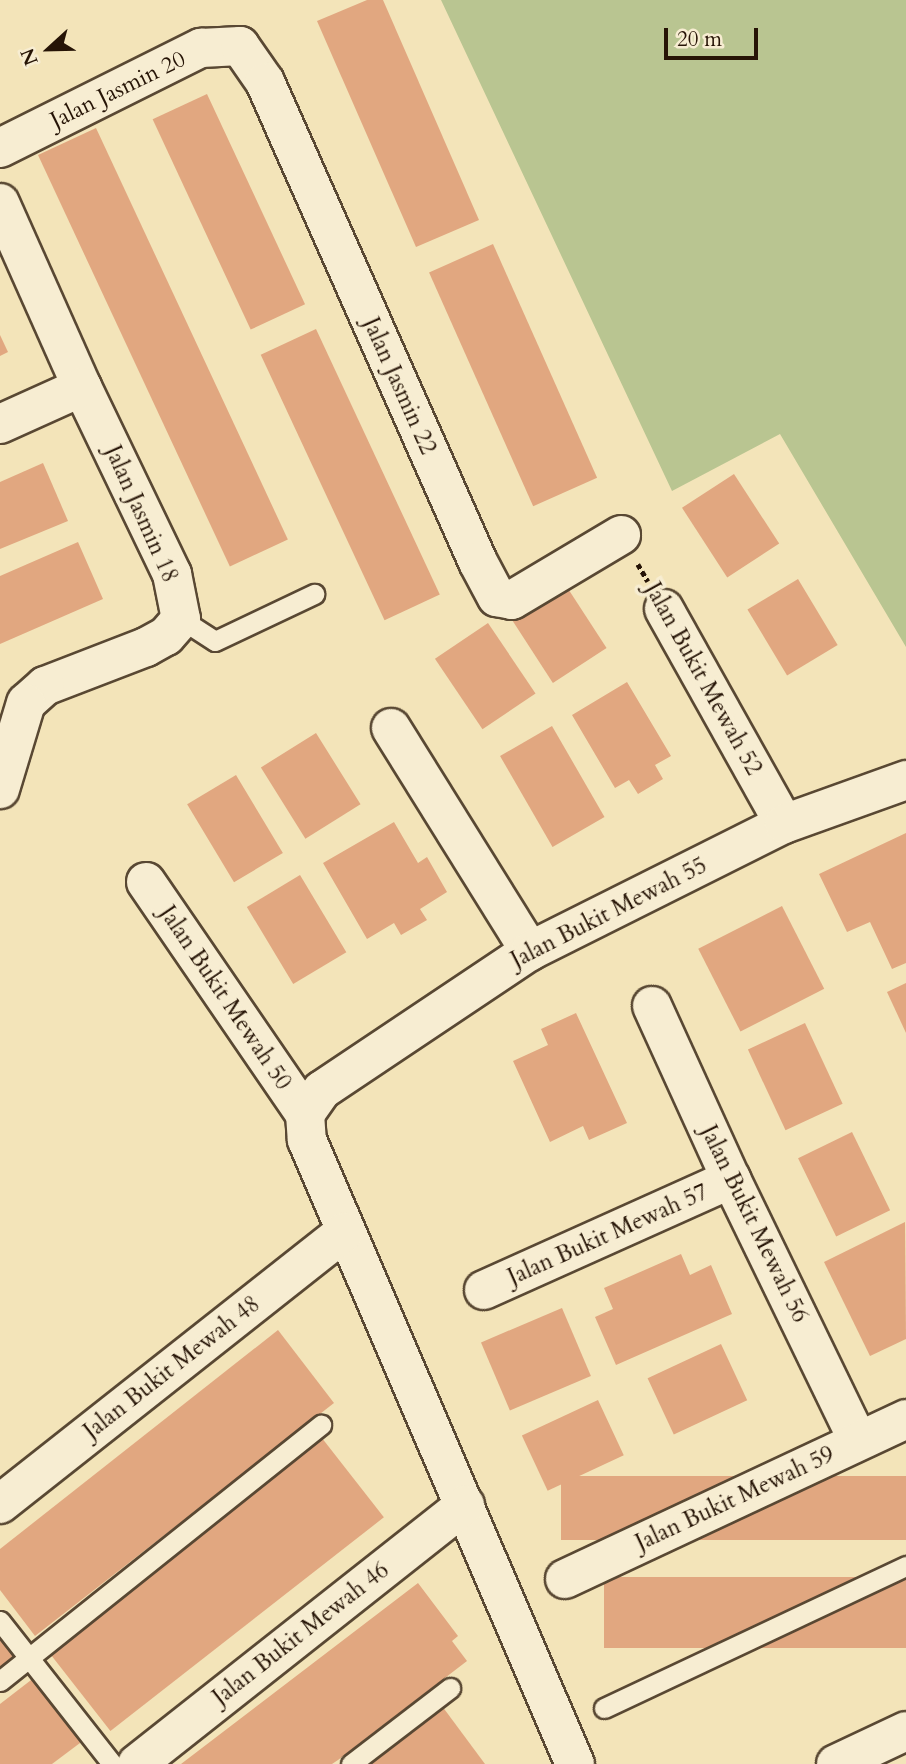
<!DOCTYPE html>
<html>
<head>
<meta charset="utf-8">
<style>
  body { margin:0 }
  #map { position:relative; width:906px; height:1764px; overflow:hidden; background:#f3e4b9; font-family:Cardo,serif }
  div>[style] { position:absolute }
  [style*='--x'] { left:calc(var(--x)*1px); top:calc(var(--y)*1px); width:calc(var(--w)*1px); rotate:calc(var(--a)*1deg) }
  .green>* { inset:0; background:#b9c591 }
  .building>* { inset:0; background:#e1a780; transform-origin:0 0 }
  .path>* { height:4.5px; margin-top:-2.25px; transform-origin:0; background:repeating-linear-gradient(90deg,#261406 0 5px,transparent 0 8.5px) }
  .roads { filter:drop-shadow(2px 0 #594833) drop-shadow(-2px 0 #594833) drop-shadow(0 2px #594833) drop-shadow(0 -2px #594833) }
  .service>* { height:19px; margin:-9.5px; padding:0 9.5px; transform-origin:9.5px; border-radius:9.5px; background:#f7edd2 }
  .minor>* { height:38px; margin:-19px; padding:0 19px; transform-origin:19px; border-radius:19px; background:#f7edd2 }
  span { translate:-50% -50%; white-space:nowrap; text-align:center; line-height:1.15; -webkit-text-stroke:7px #f7edd2; paint-order:stroke }
  .street-label { font-size:23px; color:#261406 }
  .north { position:absolute; left:14px; top:14px; width:70px; height:70px; -webkit-text-stroke:5px #f7edd2; paint-order:stroke; rotate:248deg; font-size:19px; font-weight:700; line-height:28px; text-align:center; color:#261406 }
  .north::after { content:''; display:block; margin:auto; width:24px; height:32px; background:#261406; clip-path:polygon(50% 0,100% 100%,50% 72%,0 100%) }
  .scale { position:absolute; left:664px; top:28px; width:94px; height:32px; box-sizing:border-box; border:4px solid #261406; border-top:0; padding-left:9px; font-size:21px; line-height:24px; white-space:nowrap; color:#261406; -webkit-text-stroke:5px #f7edd2; paint-order:stroke }
</style>
</head>
<body>
<div id="map">
  <div class="green">
    <i style="clip-path:polygon(441px 0,906px 0,906px 647px,780px 434px,672px 491px)"></i>
  </div>
  <div class="building">
    <i style="clip-path:polygon(367px 0,383px 0,479px 220px,416px 247px,317px 21px)"></i>
    <i style="left:207px;top:94px;width:232px;height:60px;rotate:65deg"></i>
    <i style="left:96px;top:128px;width:454px;height:64px;rotate:65deg"></i>
    <i style="left:493px;top:244px;width:256px;height:70px;rotate:66deg"></i>
    <i style="left:316px;top:329px;width:293px;height:61px;rotate:65deg"></i>
    <i style="clip-path:polygon(0 335px,8px 352px,0 356px)"></i>
    <i style="clip-path:polygon(43px 463px,68px 521px,0 549px,0 482px)"></i>
    <i style="left:734px;top:474px;width:83px;height:62px;rotate:57deg"></i>
    <i style="clip-path:polygon(78px 542px,103px 599px,0 644px,0 576px)"></i>
    <i style="left:798px;top:579px;width:77px;height:59px;rotate:59deg"></i>
    <i style="left:563px;top:581px;width:80px;height:64px;rotate:57deg"></i>
    <i style="left:488px;top:623px;width:85px;height:64px;rotate:56deg"></i>
    <i style="clip-path:polygon(627px 682px,671px 756px,655px 765px,663px 779px,638px 794px,629px 780px,615px 788px,572px 715px)"></i>
    <i style="left:552px;top:726px;width:105px;height:60px;rotate:60deg"></i>
    <i style="left:316px;top:733px;width:84px;height:65px;rotate:58deg"></i>
    <i style="left:236px;top:775px;width:91px;height:57px;rotate:59deg"></i>
    <i style="clip-path:polygon(394px 822px,418px 863px,427px 857px,447px 892px,420px 909px,427px 920px,401px 935px,394px 923px,367px 939px,323px 863px)"></i>
    <i style="clip-path:polygon(906px 833px,906px 963px,892px 969px,870px 922px,847px 932px,819px 874px)"></i>
    <i style="left:300px;top:875px;width:90px;height:62px;rotate:59deg"></i>
    <i style="left:782px;top:906px;width:93px;height:94px;rotate:63deg"></i>
    <i style="clip-path:polygon(906px 983px,906px 1033px,887px 992px)"></i>
    <i style="clip-path:polygon(576px 1013px,627px 1123px,589px 1140px,583px 1126px,550px 1142px,513px 1061px,548px 1045px,541px 1029px)"></i>
    <i style="left:805px;top:1023px;width:89px;height:63px;rotate:65deg"></i>
    <i style="left:852px;top:1132px;width:87px;height:60px;rotate:64deg"></i>
    <i style="clip-path:polygon(905px 1222px,906px 1339px,870px 1356px,824px 1262px)"></i>
    <i style="clip-path:polygon(681px 1254px,690px 1275px,711px 1265px,732px 1314px,616px 1365px,595px 1317px,613px 1309px,604px 1288px)"></i>
    <i style="left:562px;top:1308px;width:74px;height:88px;rotate:67deg"></i>
    <i style="clip-path:polygon(278px 1330px,334px 1403px,35px 1636px,0 1590px,0 1549px)"></i>
    <i style="left:721px;top:1344px;width:62px;height:81px;rotate:65deg"></i>
    <i style="left:598px;top:1400px;width:61px;height:84px;rotate:65deg"></i>
    <i style="left:318px;top:1433px;width:107px;height:347px;rotate:52deg"></i>
    <i style="left:906px;top:1476px;width:64px;height:345px;rotate:90deg"></i>
    <i style="left:906px;top:1577px;width:71px;height:302px;rotate:90deg"></i>
    <i style="clip-path:polygon(418px 1583px,458px 1636px,452px 1641px,467px 1661px,338px 1760px,332px 1764px,181px 1764px)"></i>
    <i style="clip-path:polygon(0 1632px,17px 1654px,0 1668px)"></i>
    <i style="clip-path:polygon(35px 1677px,84px 1740px,52px 1764px,0 1764px,0 1704px)"></i>
    <i style="clip-path:polygon(442px 1706px,485px 1764px,364px 1764px)"></i>
  </div>
  <div class="path">
    <i style="--x:638;--y:564;--w:20;--a:60"></i>
  </div>
  <div class="roads">
    <div class="service">
      <i style="--x:181;--y:619;--w:40;--a:32.9"></i>
      <i style="--x:215;--y:641;--w:110;--a:-25.4"></i>
      <i style="--x:0;--y:1621;--w:182;--a:51.9"></i>
      <i style="--x:0;--y:1681;--w:411;--a:-38.6"></i>
      <i style="--x:604;--y:1708;--w:334;--a:-25.2"></i>
      <i style="--x:351;--y:1764;--w:125;--a:-37.5"></i>
    </div>
    <div class="minor">
      <i style="--x:0;--y:148;--w:225;--a:-26.5"></i>
      <i style="--x:201;--y:48;--w:39;--a:-3"></i>
      <i style="--x:240;--y:46;--w:44;--a:55.2"></i>
      <i style="--x:265;--y:82;--w:525;--a:66.07"></i>
      <i style="--x:478;--y:562;--w:40;--a:62"></i>
      <i style="--x:497;--y:597;--w:15;--a:11"></i>
      <i style="--x:512;--y:600;--w:127;--a:-30.8"></i>
      <i style="--x:0;--y:203;--w:201;--a:66"></i>
      <i style="--x:82;--y:387;--w:208;--a:64.3"></i>
      <i style="--x:172;--y:574;--w:46;--a:78.7"></i>
      <i style="--x:181;--y:619;--w:23;--a:131"></i>
      <i style="--x:166;--y:636;--w:23;--a:151"></i>
      <i style="--x:146;--y:647;--w:108;--a:158.9"></i>
      <i style="--x:45;--y:686;--w:25;--a:138"></i>
      <i style="--x:26;--y:703;--w:90;--a:106.8"></i>
      <i style="--x:0;--y:424;--w:90;--a:-24.3"></i>
      <i style="--x:664;--y:609;--w:246;--a:60.8"></i>
      <i style="--x:391;--y:728;--w:263;--a:58.1"></i>
      <i style="--x:146;--y:882;--w:281;--a:55.6"></i>
      <i style="--x:652;--y:1006;--w:190;--a:65.5"></i>
      <i style="--x:731;--y:1179;--w:290;--a:64.1"></i>
      <i style="--x:305;--y:1114;--w:26;--a:86"></i>
      <i style="--x:307;--y:1140;--w:679;--a:66.76"></i>
      <i style="--x:305;--y:1114;--w:29;--a:-55"></i>
      <i style="--x:322;--y:1090;--w:250;--a:-33.8"></i>
      <i style="--x:530;--y:951;--w:284;--a:-26.6"></i>
      <i style="--x:784;--y:824;--w:130;--a:-19.8"></i>
      <i style="--x:484;--y:1290;--w:271;--a:-24.2"></i>
      <i style="--x:0;--y:1504;--w:439;--a:-38.3"></i>
      <i style="--x:565;--y:1579;--w:377;--a:-25.1"></i>
      <i style="--x:137;--y:1764;--w:418;--a:-38.3"></i>
      <i style="--x:836;--y:1764;--w:77;--a:-25.2"></i>
    </div>
  </div>
  <div class="street-label">
    <span style="left:118px;top:90px;rotate:-26deg">Jalan Jasmin 20</span>
    <span style="left:399px;top:386px;rotate:66deg">Jalan Jasmin 22</span>
    <span style="left:141px;top:514px;rotate:66deg">Jalan Jasmin 18</span>
    <span style="left:703px;top:679px;rotate:61deg">Jalan Bukit Mewah 52</span>
    <span style="left:609px;top:913px;rotate:-27deg">Jalan Bukit Mewah 55</span>
    <span style="left:225px;top:998px;rotate:56deg">Jalan Bukit Mewah 50</span>
    <span style="left:754px;top:1224px;rotate:64deg">Jalan Bukit Mewah 56</span>
    <span style="left:608px;top:1235px;rotate:-24deg">Jalan Bukit Mewah 57</span>
    <span style="left:172px;top:1368px;rotate:-38deg">Jalan Bukit Mewah 48</span>
    <span style="left:735px;top:1499px;rotate:-25deg">Jalan Bukit Mewah 59</span>
    <span style="left:301px;top:1634px;rotate:-38deg">Jalan Bukit Mewah 46</span>
  </div>
  <div class="north">N</div>
  <div class="scale">20 m</div>
</div>
</body>
</html>
